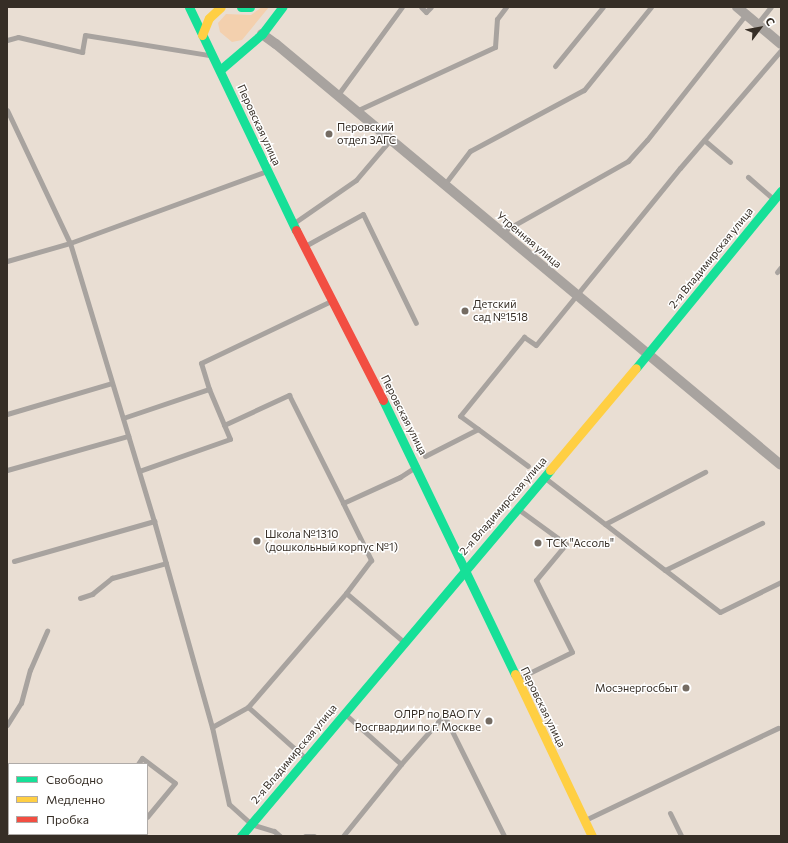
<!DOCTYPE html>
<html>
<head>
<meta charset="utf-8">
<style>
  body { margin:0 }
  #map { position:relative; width:788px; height:843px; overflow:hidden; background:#e9ded3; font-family:Commissioner,sans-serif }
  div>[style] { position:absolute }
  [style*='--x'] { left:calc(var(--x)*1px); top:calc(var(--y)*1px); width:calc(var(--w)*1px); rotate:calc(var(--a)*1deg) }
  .green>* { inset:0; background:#f3d0ae }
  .lane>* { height:5px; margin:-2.5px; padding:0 2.5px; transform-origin:2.5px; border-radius:2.5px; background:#a8a39f }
  .street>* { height:10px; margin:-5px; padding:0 5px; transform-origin:5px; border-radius:5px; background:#a8a39f }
  .fast>* { height:9px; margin:-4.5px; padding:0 4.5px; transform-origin:4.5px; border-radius:4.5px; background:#16e098 }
  .slow>* { height:9px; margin:-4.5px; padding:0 4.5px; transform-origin:4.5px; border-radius:4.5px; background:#ffcf43 }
  .jam>* { height:9px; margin:-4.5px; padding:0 4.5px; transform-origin:4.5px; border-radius:4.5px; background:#f24e42 }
  .dots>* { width:11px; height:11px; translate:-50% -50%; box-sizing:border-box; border:2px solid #fff; border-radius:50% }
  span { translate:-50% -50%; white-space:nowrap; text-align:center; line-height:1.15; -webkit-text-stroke:3px #fff; paint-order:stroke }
  .street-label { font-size:11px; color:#362e26 }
  .poi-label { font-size:11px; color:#362e26 }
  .left { translate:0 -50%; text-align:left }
  .right { translate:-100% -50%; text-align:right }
  .frame { position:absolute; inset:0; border:8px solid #362e26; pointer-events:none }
  .legend { position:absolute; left:8px; top:763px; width:140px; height:72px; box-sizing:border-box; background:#fff; border:1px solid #afaba8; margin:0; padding:5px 7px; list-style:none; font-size:12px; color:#362e26 }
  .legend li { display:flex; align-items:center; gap:8px; height:20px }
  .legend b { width:20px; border:1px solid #afaba8 }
  .north { position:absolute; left:740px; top:8px; width:40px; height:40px; -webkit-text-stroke:3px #fff; paint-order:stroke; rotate:58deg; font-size:11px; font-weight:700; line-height:16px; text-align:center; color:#362e26 }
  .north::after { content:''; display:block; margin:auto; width:14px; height:18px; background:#362e26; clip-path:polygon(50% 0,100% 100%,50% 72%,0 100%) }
</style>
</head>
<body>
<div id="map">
  <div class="green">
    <i style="clip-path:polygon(262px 7px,269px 7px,242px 40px,232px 42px,220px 32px,218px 23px,226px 14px,251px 15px)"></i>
  </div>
  <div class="lane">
    <i style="--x:421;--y:7;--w:7;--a:45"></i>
    <i style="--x:426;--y:12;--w:7;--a:-45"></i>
    <i style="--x:757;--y:24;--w:22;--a:-51"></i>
    <i style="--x:7;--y:40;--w:11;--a:-15"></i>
    <i style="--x:18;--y:37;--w:66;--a:13.2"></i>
    <i style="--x:82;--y:52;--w:17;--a:-80"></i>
    <i style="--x:85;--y:35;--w:126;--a:9.2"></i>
    <i style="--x:555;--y:66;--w:76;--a:-50.9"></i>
    <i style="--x:337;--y:96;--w:110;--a:-53.9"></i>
    <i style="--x:7;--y:110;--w:147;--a:64.7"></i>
    <i style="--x:70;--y:243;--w:290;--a:73.2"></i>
    <i style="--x:154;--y:521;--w:214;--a:74.3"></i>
    <i style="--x:212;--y:727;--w:79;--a:77.6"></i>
    <i style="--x:229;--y:804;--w:30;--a:42"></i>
    <i style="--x:251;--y:824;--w:24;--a:17"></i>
    <i style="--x:274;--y:831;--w:8;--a:40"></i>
    <i style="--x:356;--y:111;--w:153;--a:-24.7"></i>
    <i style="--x:495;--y:47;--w:28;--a:-86"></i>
    <i style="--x:497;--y:19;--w:15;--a:-53"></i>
    <i style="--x:704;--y:140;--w:34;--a:40"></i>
    <i style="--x:748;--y:177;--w:33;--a:41"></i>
    <i style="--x:444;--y:185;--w:43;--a:-52.6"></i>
    <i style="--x:470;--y:151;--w:129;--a:-28.2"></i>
    <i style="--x:584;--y:90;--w:107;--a:-51.1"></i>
    <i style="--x:294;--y:223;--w:75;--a:-34.7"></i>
    <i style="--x:356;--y:180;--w:52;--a:-49.6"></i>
    <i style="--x:502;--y:232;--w:145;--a:-29.4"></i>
    <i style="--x:628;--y:161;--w:28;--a:-48"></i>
    <i style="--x:647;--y:140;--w:160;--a:-51.8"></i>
    <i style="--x:305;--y:246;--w:66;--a:-28.9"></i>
    <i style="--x:363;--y:214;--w:121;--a:64.1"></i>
    <i style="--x:7;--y:261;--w:66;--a:-15.9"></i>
    <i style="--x:70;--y:243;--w:210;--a:-20.1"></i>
    <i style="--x:777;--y:272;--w:6;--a:-51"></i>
    <i style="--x:209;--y:389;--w:27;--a:-107"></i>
    <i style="--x:201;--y:363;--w:144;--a:-25.5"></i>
    <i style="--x:7;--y:414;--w:109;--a:-16.4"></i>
    <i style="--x:123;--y:418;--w:91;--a:-18.6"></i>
    <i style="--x:209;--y:389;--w:54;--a:67.2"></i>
    <i style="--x:230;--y:439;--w:96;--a:160.6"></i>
    <i style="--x:224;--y:425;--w:72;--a:-24.8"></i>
    <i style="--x:289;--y:395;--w:121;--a:63.4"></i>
    <i style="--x:343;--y:503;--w:63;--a:-24.5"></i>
    <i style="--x:400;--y:477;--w:20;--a:-33"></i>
    <i style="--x:478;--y:429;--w:22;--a:-144"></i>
    <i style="--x:460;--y:416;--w:102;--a:-51"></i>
    <i style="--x:524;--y:337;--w:14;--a:34"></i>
    <i style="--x:536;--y:345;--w:228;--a:-50.9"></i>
    <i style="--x:680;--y:168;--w:155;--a:-49.4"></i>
    <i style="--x:425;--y:456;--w:59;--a:-27"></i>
    <i style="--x:478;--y:429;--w:62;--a:36.5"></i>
    <i style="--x:7;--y:470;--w:126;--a:-15.7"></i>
    <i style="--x:545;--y:478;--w:151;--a:37.5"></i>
    <i style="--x:665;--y:570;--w:108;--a:-25.9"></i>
    <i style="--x:343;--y:503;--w:64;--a:63.8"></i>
    <i style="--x:371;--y:560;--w:41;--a:127.1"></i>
    <i style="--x:346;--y:593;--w:76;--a:40.2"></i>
    <i style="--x:518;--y:509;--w:59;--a:36.1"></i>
    <i style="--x:566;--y:544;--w:47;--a:129.8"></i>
    <i style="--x:536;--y:580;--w:80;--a:63.4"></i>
    <i style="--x:572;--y:652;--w:59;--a:153.9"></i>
    <i style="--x:605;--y:524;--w:113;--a:-27.5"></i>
    <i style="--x:14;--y:561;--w:146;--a:-15.9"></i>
    <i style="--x:665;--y:570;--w:69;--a:37.4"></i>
    <i style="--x:720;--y:612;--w:68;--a:-26.2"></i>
    <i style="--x:80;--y:598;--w:13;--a:-18"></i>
    <i style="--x:92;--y:594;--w:26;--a:-39"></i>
    <i style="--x:112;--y:578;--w:56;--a:-15.5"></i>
    <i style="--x:248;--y:707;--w:76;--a:41.8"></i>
    <i style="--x:345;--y:714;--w:75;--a:41.8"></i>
    <i style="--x:401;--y:764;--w:65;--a:-48.7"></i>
    <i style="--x:444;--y:715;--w:135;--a:63.6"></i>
    <i style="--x:7;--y:725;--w:26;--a:-58"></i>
    <i style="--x:21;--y:703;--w:34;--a:-75"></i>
    <i style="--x:30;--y:670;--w:43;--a:-66.4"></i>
    <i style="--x:212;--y:727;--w:41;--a:-29.1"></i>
    <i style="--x:248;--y:707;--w:150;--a:-49.3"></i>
    <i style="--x:138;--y:764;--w:7;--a:-56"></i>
    <i style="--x:142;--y:758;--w:41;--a:37.1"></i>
    <i style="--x:175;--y:783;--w:44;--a:129.5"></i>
    <i style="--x:670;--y:813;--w:25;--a:64"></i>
    <i style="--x:585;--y:820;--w:214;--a:-25.5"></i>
    <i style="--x:89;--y:836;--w:2;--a:-63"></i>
    <i style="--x:132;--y:836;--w:2;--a:-63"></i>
    <i style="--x:305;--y:836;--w:9;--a:0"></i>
    <i style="--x:343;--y:836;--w:92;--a:-51.1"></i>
  </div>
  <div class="street">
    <i style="--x:737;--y:7;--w:57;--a:40.1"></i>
    <i style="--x:262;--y:34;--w:17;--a:36"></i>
    <i style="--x:276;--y:44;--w:657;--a:39.82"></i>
  </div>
  <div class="fast">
    <i style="--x:189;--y:7;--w:247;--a:64.4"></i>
    <i style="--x:241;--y:7;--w:9;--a:0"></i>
    <i style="--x:220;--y:70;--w:55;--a:-40.6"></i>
    <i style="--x:262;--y:34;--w:34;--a:-53"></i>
    <i style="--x:636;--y:368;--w:229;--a:-50.7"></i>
    <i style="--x:383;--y:400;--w:304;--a:64.3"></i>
    <i style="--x:241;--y:836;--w:479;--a:-49.8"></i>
  </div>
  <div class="slow">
    <i style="--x:202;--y:35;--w:18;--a:-68"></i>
    <i style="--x:209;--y:18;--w:16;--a:-43"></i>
    <i style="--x:550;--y:470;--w:133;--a:-49.9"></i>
    <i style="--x:515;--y:674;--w:179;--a:64.6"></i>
  </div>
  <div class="jam">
    <i style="--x:296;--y:230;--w:191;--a:62.9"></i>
  </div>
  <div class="dots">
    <i style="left:329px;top:134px;background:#756c63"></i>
    <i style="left:465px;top:311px;background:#756c63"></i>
    <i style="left:257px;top:541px;background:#756c63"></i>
    <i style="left:538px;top:543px;background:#756c63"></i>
    <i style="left:686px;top:688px;background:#756c63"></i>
    <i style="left:489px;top:721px;background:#756c63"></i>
  </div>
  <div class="street-label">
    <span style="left:259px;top:125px;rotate:65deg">Перовская улица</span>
    <span style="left:529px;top:240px;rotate:40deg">Утренняя улица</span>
    <span style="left:711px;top:258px;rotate:-51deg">2-я Владимирская улица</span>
    <span style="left:404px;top:415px;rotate:63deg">Перовская улица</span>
    <span style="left:503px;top:506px;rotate:-49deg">2-я Владимирская улица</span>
    <span style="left:543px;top:707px;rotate:64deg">Перовская улица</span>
    <span style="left:294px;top:754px;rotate:-50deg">2-я Владимирская улица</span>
  </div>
  <div class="poi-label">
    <span class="left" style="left:337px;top:134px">Перовский<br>отдел ЗАГС</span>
    <span class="left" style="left:473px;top:311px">Детский<br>сад №1518</span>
    <span class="left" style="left:265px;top:541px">Школа №1310<br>(дошкольный корпус №1)</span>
    <span class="left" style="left:546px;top:543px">ТСК "Ассоль"</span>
    <span class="right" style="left:678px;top:688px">Мосэнергосбыт</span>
    <span class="right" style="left:481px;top:721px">ОЛРР по ВАО ГУ<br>Росгвардии по г. Москве</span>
  </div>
  <div class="frame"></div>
  <ul class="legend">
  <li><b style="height:5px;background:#16e098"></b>Свободно</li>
  <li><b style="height:5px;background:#ffcf43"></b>Медленно</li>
  <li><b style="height:5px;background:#f24e42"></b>Пробка</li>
  </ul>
  <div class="north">С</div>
</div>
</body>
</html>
